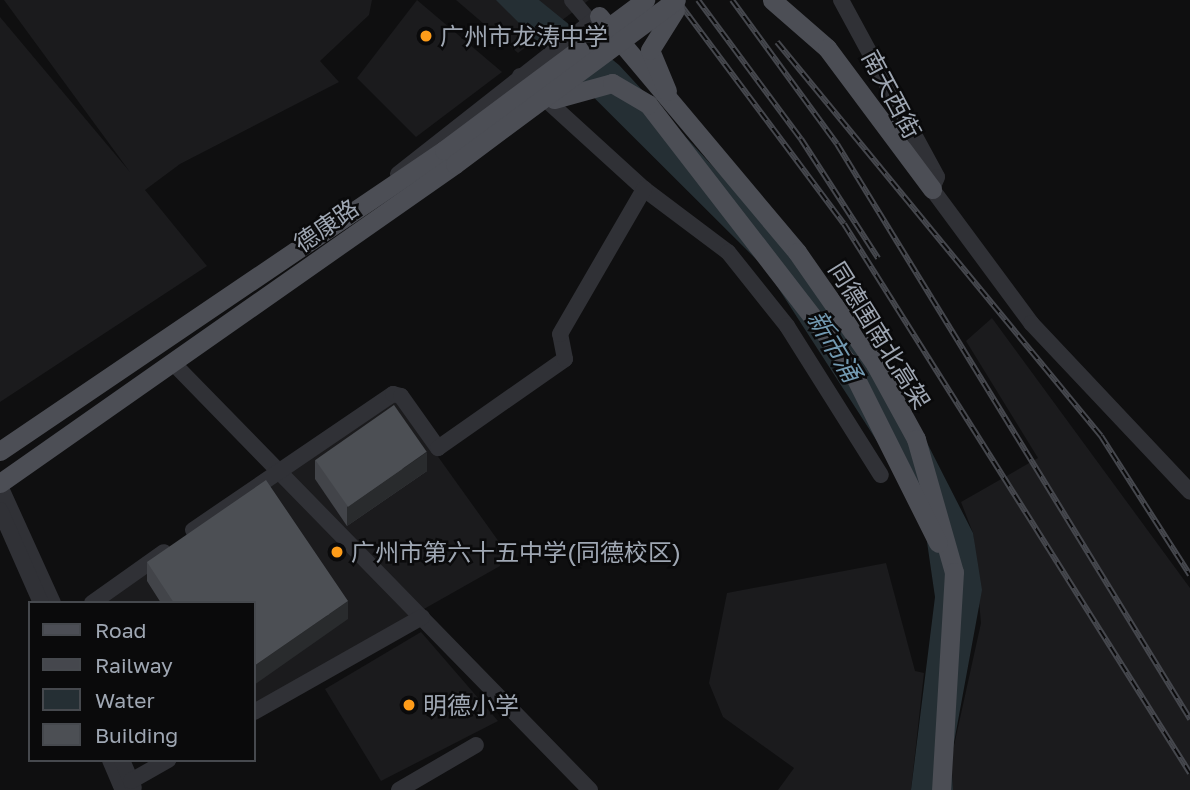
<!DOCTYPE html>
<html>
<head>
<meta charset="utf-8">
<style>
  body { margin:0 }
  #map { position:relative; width:1190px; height:790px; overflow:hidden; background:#0f0f10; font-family:"Golos Text","Noto Sans SC",sans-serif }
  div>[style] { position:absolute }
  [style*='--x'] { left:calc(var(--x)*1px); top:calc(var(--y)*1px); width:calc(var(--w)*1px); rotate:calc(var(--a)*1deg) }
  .built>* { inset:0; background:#1b1b1d }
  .water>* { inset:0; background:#252f34 }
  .minor>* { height:16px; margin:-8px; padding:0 8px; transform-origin:8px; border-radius:8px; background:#303136 }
  .major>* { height:19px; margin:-9.5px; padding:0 9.5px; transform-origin:9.5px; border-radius:9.5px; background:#4c4e55 }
  .rail>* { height:6px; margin-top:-3px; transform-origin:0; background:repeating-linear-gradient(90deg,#0a0a0b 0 10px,#45474d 0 20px); box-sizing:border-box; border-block:2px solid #45474d }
  .major-bridge>* { height:19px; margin:-9.5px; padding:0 9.5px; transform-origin:9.5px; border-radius:9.5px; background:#4c4e55 }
  .wall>* { inset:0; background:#424449 }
  .shaded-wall>* { inset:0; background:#292b2d }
  .building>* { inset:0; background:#4c4f54; transform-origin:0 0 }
  .dots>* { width:19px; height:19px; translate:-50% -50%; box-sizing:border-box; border:4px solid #0a0a0b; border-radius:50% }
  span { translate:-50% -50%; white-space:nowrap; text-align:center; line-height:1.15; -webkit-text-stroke:5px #0a0a0b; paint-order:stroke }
  .poi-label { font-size:24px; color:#9fa7b3 }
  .left { translate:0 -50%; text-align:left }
  .street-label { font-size:24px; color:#9fa7b3 }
  .water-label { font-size:26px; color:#7299b1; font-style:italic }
  .legend { position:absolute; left:28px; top:601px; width:228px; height:161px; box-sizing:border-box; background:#0a0a0b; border:2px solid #46494e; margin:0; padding:9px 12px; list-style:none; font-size:21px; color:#9fa7b3 }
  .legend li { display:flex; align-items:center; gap:14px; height:35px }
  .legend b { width:35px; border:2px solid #46494e }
</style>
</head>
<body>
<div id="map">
  <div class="built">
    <i style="clip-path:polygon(4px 0,372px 0,369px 15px,320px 61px,339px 82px,180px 164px,145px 190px,207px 266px,0 402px,0 17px,130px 172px)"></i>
    <i style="clip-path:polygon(417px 0,502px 72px,416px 137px,357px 78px)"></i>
    <i style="clip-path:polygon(456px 0,589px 0,518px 53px)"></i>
    <i style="clip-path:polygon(992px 318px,1190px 588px,1190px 790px,953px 790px,951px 759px,981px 623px,973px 533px,961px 502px,1038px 458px,966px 341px)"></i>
    <i style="clip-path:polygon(396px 398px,502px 546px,500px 566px,254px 705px,254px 603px,99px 603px)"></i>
    <i style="clip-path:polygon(886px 563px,915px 671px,924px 673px,911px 790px,778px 790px,794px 768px,723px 717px,709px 683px,727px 593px)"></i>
    <i style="clip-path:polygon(421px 632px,498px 721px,381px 781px,325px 689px)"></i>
  </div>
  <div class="water">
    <i style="clip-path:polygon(496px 0,539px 0,619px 65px,757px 214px,922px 433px,973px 533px,982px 590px,951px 759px,953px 790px,911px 790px,935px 597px,926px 535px,904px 483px,766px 269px)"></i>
  </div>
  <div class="minor">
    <i style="--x:572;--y:0;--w:30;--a:50"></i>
    <i style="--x:841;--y:0;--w:201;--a:61.5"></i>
    <i style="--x:937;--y:177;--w:13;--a:113"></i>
    <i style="--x:932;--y:189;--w:167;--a:53.5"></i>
    <i style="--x:1031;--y:323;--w:232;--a:46.7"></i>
    <i style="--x:520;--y:76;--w:168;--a:42.3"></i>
    <i style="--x:644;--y:189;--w:105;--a:36.9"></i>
    <i style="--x:728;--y:252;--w:95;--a:51.4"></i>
    <i style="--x:787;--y:326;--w:176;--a:57.8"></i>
    <i style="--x:398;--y:174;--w:256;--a:-38.2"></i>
    <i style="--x:173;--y:363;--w:597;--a:45.68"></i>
    <i style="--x:0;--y:486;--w:128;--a:65.6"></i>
    <i style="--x:0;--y:510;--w:102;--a:66.2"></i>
    <i style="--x:193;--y:530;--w:242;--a:-34.2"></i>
    <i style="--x:393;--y:394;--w:8;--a:14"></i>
    <i style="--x:401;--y:396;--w:64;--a:54.6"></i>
    <i style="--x:438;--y:448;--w:155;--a:-35"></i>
    <i style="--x:565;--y:359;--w:25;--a:-101"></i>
    <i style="--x:560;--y:334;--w:168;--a:-59.9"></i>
    <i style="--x:92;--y:603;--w:88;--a:-35.3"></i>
    <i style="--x:254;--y:712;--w:193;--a:-29.5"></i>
    <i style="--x:110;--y:760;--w:33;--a:67"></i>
    <i style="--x:122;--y:760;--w:30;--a:67"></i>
    <i style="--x:131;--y:781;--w:43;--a:-29.6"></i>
    <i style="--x:399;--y:790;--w:89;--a:-30.3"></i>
  </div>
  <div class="major">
    <i style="--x:772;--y:0;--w:73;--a:41.1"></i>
    <i style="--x:827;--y:48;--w:176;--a:53.3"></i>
    <i style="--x:599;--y:16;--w:308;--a:50"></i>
    <i style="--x:797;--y:252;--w:136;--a:55.1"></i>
    <i style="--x:875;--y:364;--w:85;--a:61.3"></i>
    <i style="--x:916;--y:439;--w:138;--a:74.1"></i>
    <i style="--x:954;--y:572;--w:218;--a:93.4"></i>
    <i style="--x:648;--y:104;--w:327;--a:52.3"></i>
    <i style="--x:848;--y:363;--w:201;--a:63.4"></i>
    <i style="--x:0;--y:451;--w:536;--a:-34.13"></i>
    <i style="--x:0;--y:483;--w:556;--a:-35.03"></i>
  </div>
  <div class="rail">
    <i style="--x:677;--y:0;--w:279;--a:53.3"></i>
    <i style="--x:844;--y:224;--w:649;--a:57.78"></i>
    <i style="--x:698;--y:0;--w:173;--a:53.5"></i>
    <i style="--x:801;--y:139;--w:142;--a:57.1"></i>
    <i style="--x:732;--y:0;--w:178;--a:53.9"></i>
    <i style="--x:837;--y:144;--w:675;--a:58.45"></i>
    <i style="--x:777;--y:42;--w:510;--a:50.57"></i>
    <i style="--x:1101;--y:436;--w:165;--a:57.4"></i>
  </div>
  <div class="major-bridge">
    <i style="--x:667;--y:91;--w:44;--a:-112.5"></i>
    <i style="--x:650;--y:50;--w:47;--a:-58"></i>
    <i style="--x:554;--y:99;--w:60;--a:-15.4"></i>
    <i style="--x:612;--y:83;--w:42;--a:30.3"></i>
    <i style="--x:444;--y:150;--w:251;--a:-36.7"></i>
    <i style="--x:455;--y:164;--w:275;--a:-36.6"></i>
  </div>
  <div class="wall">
    <i style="clip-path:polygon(315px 460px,427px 471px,347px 526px,315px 479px)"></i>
    <i style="clip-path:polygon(147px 562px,348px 619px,254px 603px,161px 603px,147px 581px)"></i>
  </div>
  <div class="shaded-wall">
    <i style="clip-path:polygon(427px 452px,427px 471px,347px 526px,347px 507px)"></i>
    <i style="clip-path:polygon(348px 601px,348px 619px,254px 685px,254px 666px)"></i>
  </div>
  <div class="building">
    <i style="left:394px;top:405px;width:57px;height:96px;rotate:55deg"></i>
    <i style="clip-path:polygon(266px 480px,348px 601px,254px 666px,254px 603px,174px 603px,147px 562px)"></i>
  </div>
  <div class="dots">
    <i style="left:426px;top:36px;background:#fe9c19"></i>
    <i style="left:337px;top:552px;background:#fe9c19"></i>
    <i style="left:409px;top:705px;background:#fe9c19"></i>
  </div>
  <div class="poi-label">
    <span class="left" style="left:440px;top:36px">广州市龙涛中学</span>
    <span class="left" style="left:351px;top:552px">广州市第六十五中学(同德校区)</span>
    <span class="left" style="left:423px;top:705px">明德小学</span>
  </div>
  <div class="street-label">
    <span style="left:892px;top:94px;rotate:62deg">南天西街</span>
    <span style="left:326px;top:225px;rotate:-35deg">德康路</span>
    <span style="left:880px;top:335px;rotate:58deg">同德围南北高架</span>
  </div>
  <div class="water-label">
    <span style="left:834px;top:346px;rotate:59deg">新市涌</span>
  </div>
  <ul class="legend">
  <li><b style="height:9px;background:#4c4e55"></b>Road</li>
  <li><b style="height:9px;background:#45474d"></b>Railway</li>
  <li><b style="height:19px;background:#252f34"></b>Water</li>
  <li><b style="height:19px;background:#4c4f54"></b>Building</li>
  </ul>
</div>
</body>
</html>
